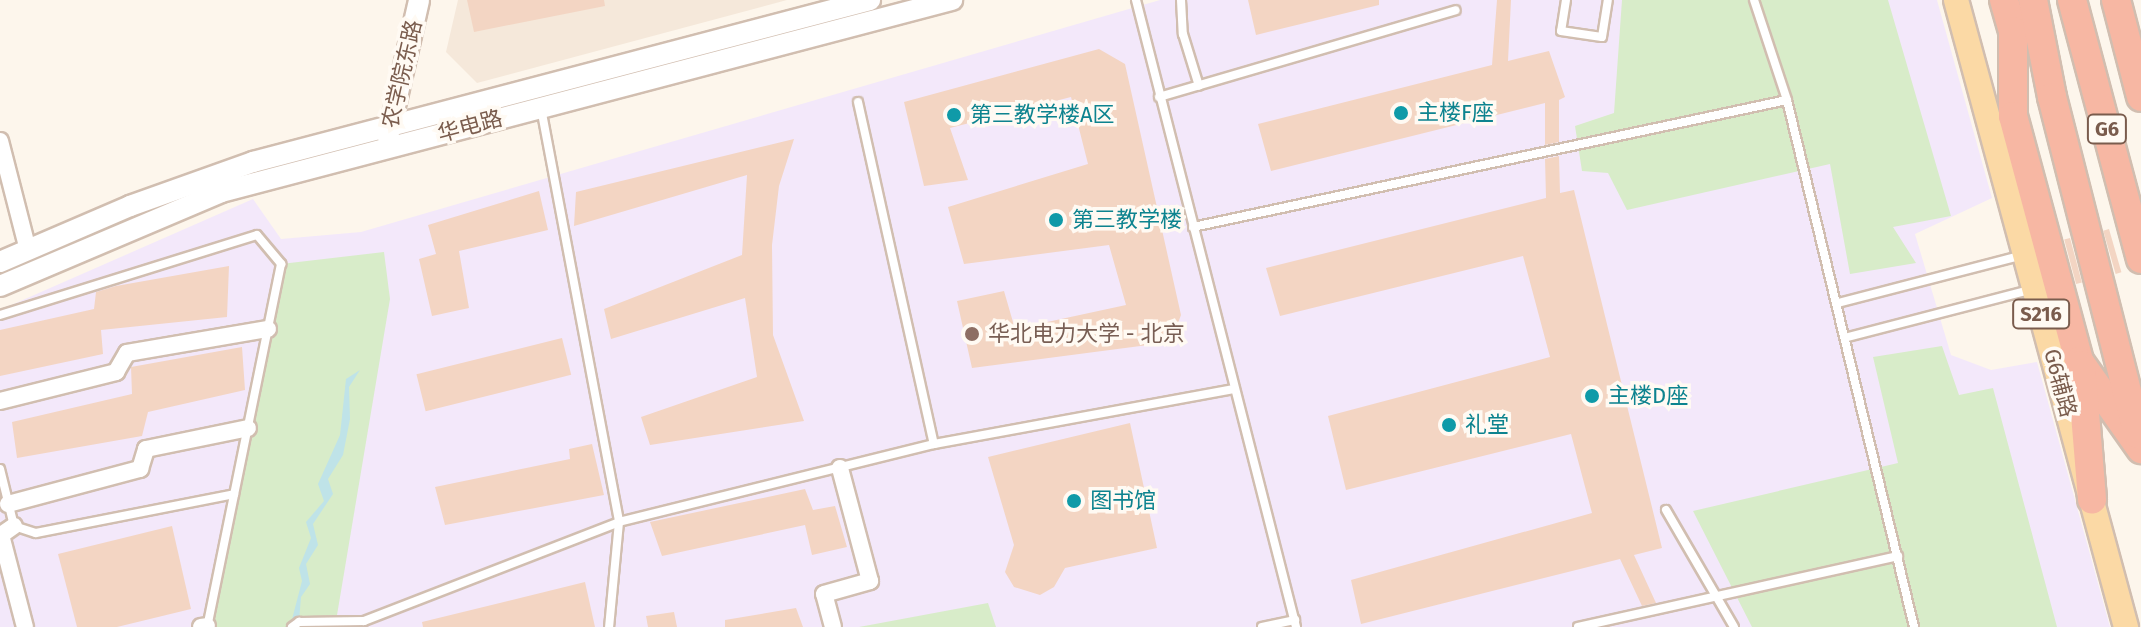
<!DOCTYPE html>
<html>
<head>
<meta charset="utf-8">
<style>
  body { margin:0 }
  #map { position:relative; width:2141px; height:627px; overflow:hidden; background:#fdf6ec; font-family:"Fira Sans","Noto Sans SC",sans-serif }
  div>[style] { position:absolute }
  [style*='--x'] { left:calc(var(--x)*1px); top:calc(var(--y)*1px); width:calc(var(--w)*1px); rotate:calc(var(--a)*1deg) }
  .residential>* { inset:0; background:#f5e8da }
  .education>* { inset:0; background:#f3e8fa }
  .green>* { inset:0; background:#d8ecc9 }
  .water>* { inset:0; background:#bfe3e8 }
  .building>* { inset:0; background:#f3d5c3; transform-origin:0 0 }
  .roads { filter:drop-shadow(2px 0 #d1beb0) drop-shadow(-2px 0 #d1beb0) drop-shadow(0 2px #d1beb0) drop-shadow(0 -2px #d1beb0) }
  .service>* { height:8px; margin:-4px; padding:0 4px; transform-origin:4px; border-radius:4px; background:#fff }
  .minor>* { height:16px; margin:-8px; padding:0 8px; transform-origin:8px; border-radius:8px; background:#fff }
  .tertiary>* { height:20px; margin:-10px; padding:0 10px; transform-origin:10px; border-radius:10px; background:#fff }
  .primary>* { height:24px; margin:-12px; padding:0 12px; transform-origin:12px; border-radius:12px; background:#fbd9a5 }
  .motorway>* { height:28px; margin:-14px; padding:0 14px; transform-origin:14px; border-radius:14px; background:#f7b7a3 }
  .dots>* { width:22px; height:22px; translate:-50% -50%; box-sizing:border-box; border:4px solid #fffaf3; border-radius:50% }
  span { translate:-50% -50%; white-space:nowrap; text-align:center; line-height:1.15; -webkit-text-stroke:7px #fffaf3; paint-order:stroke }
  .shield-label span { padding:2px 6px; background:#fffaf3; border:2px solid; border-radius:6px; -webkit-text-stroke-width:0 }
  .shield-label { font-size:20px; color:#7a5c4d; font-weight:700 }
  .street-label { font-size:22px; color:#7a5c4d }
  .culture-label { font-size:22px; color:#0d838f }
  .left { translate:0 -50%; text-align:left }
  .education-label { font-size:22px; color:#785e54 }
</style>
</head>
<body>
<div id="map">
  <div class="residential">
    <i style="clip-path:polygon(458px 0,787px 0,477px 83px,446px 52px)"></i>
  </div>
  <div class="education">
    <i style="clip-path:polygon(1160px 0,1937px 0,1992px 198px,1915px 234px,1951px 355px,1991px 370px,2037px 362px,2110px 627px,0 627px,0 310px,253px 199px,281px 239px,361px 232px)"></i>
  </div>
  <div class="green">
    <i style="clip-path:polygon(1622px 0,1888px 0,1951px 216px,1893px 227px,1916px 263px,1850px 274px,1830px 164px,1627px 210px,1608px 173px,1582px 171px,1575px 126px,1614px 113px)"></i>
    <i style="clip-path:polygon(384px 252px,390px 299px,335px 627px,208px 627px,281px 264px)"></i>
    <i style="clip-path:polygon(1942px 346px,1959px 395px,1993px 388px,2057px 627px,1752px 627px,1693px 511px,1898px 463px,1873px 357px)"></i>
    <i style="clip-path:polygon(988px 603px,996px 627px,859px 627px)"></i>
  </div>
  <div class="water">
    <i style="clip-path:polygon(360px 370px,349px 387px,350px 419px,343px 455px,328px 479px,333px 494px,313px 524px,318px 545px,306px 564px,310px 584px,301px 597px,299px 621px,290px 627px,302px 581px,299px 568px,311px 538px,306px 522px,324px 501px,318px 484px,340px 435px,346px 379px)"></i>
  </div>
  <div class="building">
    <i style="clip-path:polygon(467px 0,604px 0,605px 6px,474px 32px)"></i>
    <i style="clip-path:polygon(1248px 0,1379px 0,1379px 5px,1256px 35px)"></i>
    <i style="clip-path:polygon(1497px 0,1511px 0,1508px 61px,1549px 51px,1565px 97px,1559px 100px,1559px 142px,1545px 145px,1545px 103px,1271px 171px,1258px 124px,1492px 65px)"></i>
    <i style="clip-path:polygon(1099px 49px,1125px 64px,1181px 315px,1171px 342px,972px 368px,957px 301px,1004px 291px,1015px 329px,1126px 305px,1109px 245px,964px 264px,948px 207px,1088px 164px,1071px 97px,950px 128px,968px 180px,924px 186px,904px 102px)"></i>
    <i style="clip-path:polygon(794px 139px,779px 186px,772px 245px,773px 335px,804px 421px,650px 445px,641px 417px,757px 377px,745px 298px,611px 339px,604px 309px,742px 255px,747px 175px,574px 226px,576px 192px)"></i>
    <i style="clip-path:polygon(1559px 156px,1560px 193px,1574px 190px,1662px 548px,1634px 555px,1656px 603px,1642px 606px,1620px 559px,1361px 624px,1351px 580px,1592px 513px,1571px 434px,1346px 490px,1328px 416px,1550px 357px,1523px 256px,1280px 316px,1266px 268px,1546px 198px,1545px 159px)"></i>
    <i style="clip-path:polygon(539px 191px,548px 230px,459px 251px,469px 308px,432px 316px,419px 259px,436px 254px,428px 225px)"></i>
    <i style="left:2109px;top:229px;width:45px;height:6px;rotate:74deg"></i>
    <i style="left:2070px;top:238px;width:46px;height:6px;rotate:75deg"></i>
    <i style="clip-path:polygon(229px 266px,227px 317px,101px 330px,103px 354px,0 376px,0 330px,94px 309px,96px 292px,116px 286px)"></i>
    <i style="left:562px;top:338px;width:38px;height:150px;rotate:76deg"></i>
    <i style="clip-path:polygon(242px 347px,245px 390px,148px 412px,142px 436px,17px 458px,12px 422px,132px 394px,131px 367px)"></i>
    <i style="clip-path:polygon(1130px 423px,1157px 548px,1065px 568px,1054px 587px,1040px 595px,1014px 587px,1005px 572px,1014px 545px,988px 457px)"></i>
    <i style="clip-path:polygon(592px 444px,604px 495px,445px 525px,435px 487px,570px 459px,569px 449px)"></i>
    <i style="clip-path:polygon(805px 489px,813px 510px,835px 506px,847px 547px,812px 555px,805px 525px,662px 556px,650px 522px)"></i>
    <i style="clip-path:polygon(172px 526px,191px 609px,117px 627px,77px 627px,58px 554px)"></i>
    <i style="clip-path:polygon(585px 582px,595px 627px,423px 627px,422px 622px)"></i>
    <i style="clip-path:polygon(796px 608px,803px 627px,725px 627px,725px 620px)"></i>
    <i style="clip-path:polygon(674px 612px,677px 627px,648px 627px,646px 616px)"></i>
  </div>
  <div class="roads">
    <div class="service">
      <i style="--x:1136;--y:0;--w:647;--a:75.68"></i>
      <i style="--x:1181;--y:0;--w:34;--a:87"></i>
      <i style="--x:1183;--y:34;--w:54;--a:72.9"></i>
      <i style="--x:1566;--y:0;--w:31;--a:99"></i>
      <i style="--x:1561;--y:31;--w:41;--a:8.3"></i>
      <i style="--x:1602;--y:37;--w:37;--a:-81"></i>
      <i style="--x:1754;--y:0;--w:105;--a:71.7"></i>
      <i style="--x:1787;--y:100;--w:542;--a:76.45"></i>
      <i style="--x:1159;--y:97;--w:309;--a:-16.3"></i>
      <i style="--x:858;--y:102;--w:350;--a:77.5"></i>
      <i style="--x:541;--y:108;--w:421;--a:79.3"></i>
      <i style="--x:619;--y:522;--w:105;--a:95.4"></i>
      <i style="--x:1193;--y:227;--w:607;--a:-12.07"></i>
      <i style="--x:1838;--y:303;--w:192;--a:-14.5"></i>
      <i style="--x:0;--y:315;--w:269;--a:-17.3"></i>
      <i style="--x:257;--y:235;--w:38;--a:50"></i>
      <i style="--x:281;--y:264;--w:370;--a:101.5"></i>
      <i style="--x:1848;--y:337;--w:191;--a:-14.5"></i>
      <i style="--x:0;--y:469;--w:59;--a:76.2"></i>
      <i style="--x:14;--y:526;--w:23;--a:18"></i>
      <i style="--x:36;--y:533;--w:202;--a:-11.1"></i>
      <i style="--x:1666;--y:510;--w:135;--a:59.8"></i>
      <i style="--x:292;--y:627;--w:9;--a:-36"></i>
      <i style="--x:299;--y:622;--w:65;--a:-0.9"></i>
      <i style="--x:364;--y:621;--w:274;--a:-21.2"></i>
      <i style="--x:619;--y:522;--w:325;--a:-13.9"></i>
      <i style="--x:934;--y:444;--w:305;--a:-10.4"></i>
      <i style="--x:1262;--y:627;--w:34;--a:-12"></i>
      <i style="--x:1578;--y:627;--w:328;--a:-12.5"></i>
    </div>
    <div class="minor">
      <i style="--x:0;--y:141;--w:113;--a:75.6"></i>
      <i style="--x:0;--y:401;--w:120;--a:-14"></i>
      <i style="--x:116;--y:372;--w:22;--a:-60"></i>
      <i style="--x:127;--y:353;--w:143;--a:-9.7"></i>
      <i style="--x:8;--y:504;--w:137;--a:-14.9"></i>
      <i style="--x:140;--y:469;--w:21;--a:-73"></i>
      <i style="--x:146;--y:449;--w:104;--a:-11.6"></i>
      <i style="--x:14;--y:526;--w:16;--a:145"></i>
      <i style="--x:1;--y:535;--w:95;--a:75.4"></i>
      <i style="--x:201;--y:627;--w:6;--a:-9"></i>
      <i style="--x:833;--y:627;--w:34;--a:-105"></i>
      <i style="--x:824;--y:594;--w:48;--a:-15.8"></i>
      <i style="--x:870;--y:581;--w:117;--a:-104.9"></i>
    </div>
    <div class="tertiary">
      <i style="--x:388;--y:137;--w:140;--a:-77.2"></i>
      <i style="--x:0;--y:262;--w:142;--a:-23.3"></i>
      <i style="--x:130;--y:206;--w:131;--a:-19.7"></i>
      <i style="--x:253;--y:162;--w:638;--a:-14.71"></i>
      <i style="--x:0;--y:286;--w:240;--a:-23"></i>
      <i style="--x:221;--y:192;--w:756;--a:-14.72"></i>
    </div>
    <div class="primary">
      <i style="--x:1956;--y:0;--w:650;--a:74.83"></i>
    </div>
    <div class="motorway">
      <i style="--x:2004;--y:0;--w:32;--a:74"></i>
      <i style="--x:2013;--y:31;--w:85;--a:90"></i>
      <i style="--x:2013;--y:116;--w:254;--a:74.9"></i>
      <i style="--x:2079;--y:361;--w:108;--a:54.8"></i>
      <i style="--x:2033;--y:0;--w:99;--a:78.9"></i>
      <i style="--x:2052;--y:97;--w:348;--a:75.7"></i>
      <i style="--x:2072;--y:0;--w:268;--a:75.1"></i>
      <i style="--x:2116;--y:0;--w:100;--a:75.5"></i>
      <i style="--x:2081;--y:365;--w:135;--a:85.3"></i>
    </div>
  </div>
  <div class="dots">
    <i style="left:1401px;top:113px;background:#0f9aa8"></i>
    <i style="left:954px;top:115px;background:#0f9aa8"></i>
    <i style="left:1056px;top:220px;background:#0f9aa8"></i>
    <i style="left:972px;top:334px;background:#8d6e63"></i>
    <i style="left:1592px;top:396px;background:#0f9aa8"></i>
    <i style="left:1449px;top:425px;background:#0f9aa8"></i>
    <i style="left:1074px;top:501px;background:#0f9aa8"></i>
  </div>
  <div class="shield-label">
    <span style="left:2107px;top:129px">G6</span>
    <span style="left:2041px;top:314px">S216</span>
  </div>
  <div class="street-label">
    <span style="left:402px;top:74px;rotate:-77deg">农学院东路</span>
    <span style="left:470px;top:126px;rotate:-15deg">华电路</span>
    <span style="left:2060px;top:383px;rotate:75deg">G6辅路</span>
  </div>
  <div class="culture-label">
    <span class="left" style="left:1417px;top:113px">主楼F座</span>
    <span class="left" style="left:970px;top:115px">第三教学楼A区</span>
    <span class="left" style="left:1072px;top:220px">第三教学楼</span>
    <span class="left" style="left:1608px;top:396px">主楼D座</span>
    <span class="left" style="left:1465px;top:425px">礼堂</span>
    <span class="left" style="left:1090px;top:501px">图书馆</span>
  </div>
  <div class="education-label">
    <span class="left" style="left:988px;top:334px">华北电力大学 - 北京</span>
  </div>
</div>
</body>
</html>
